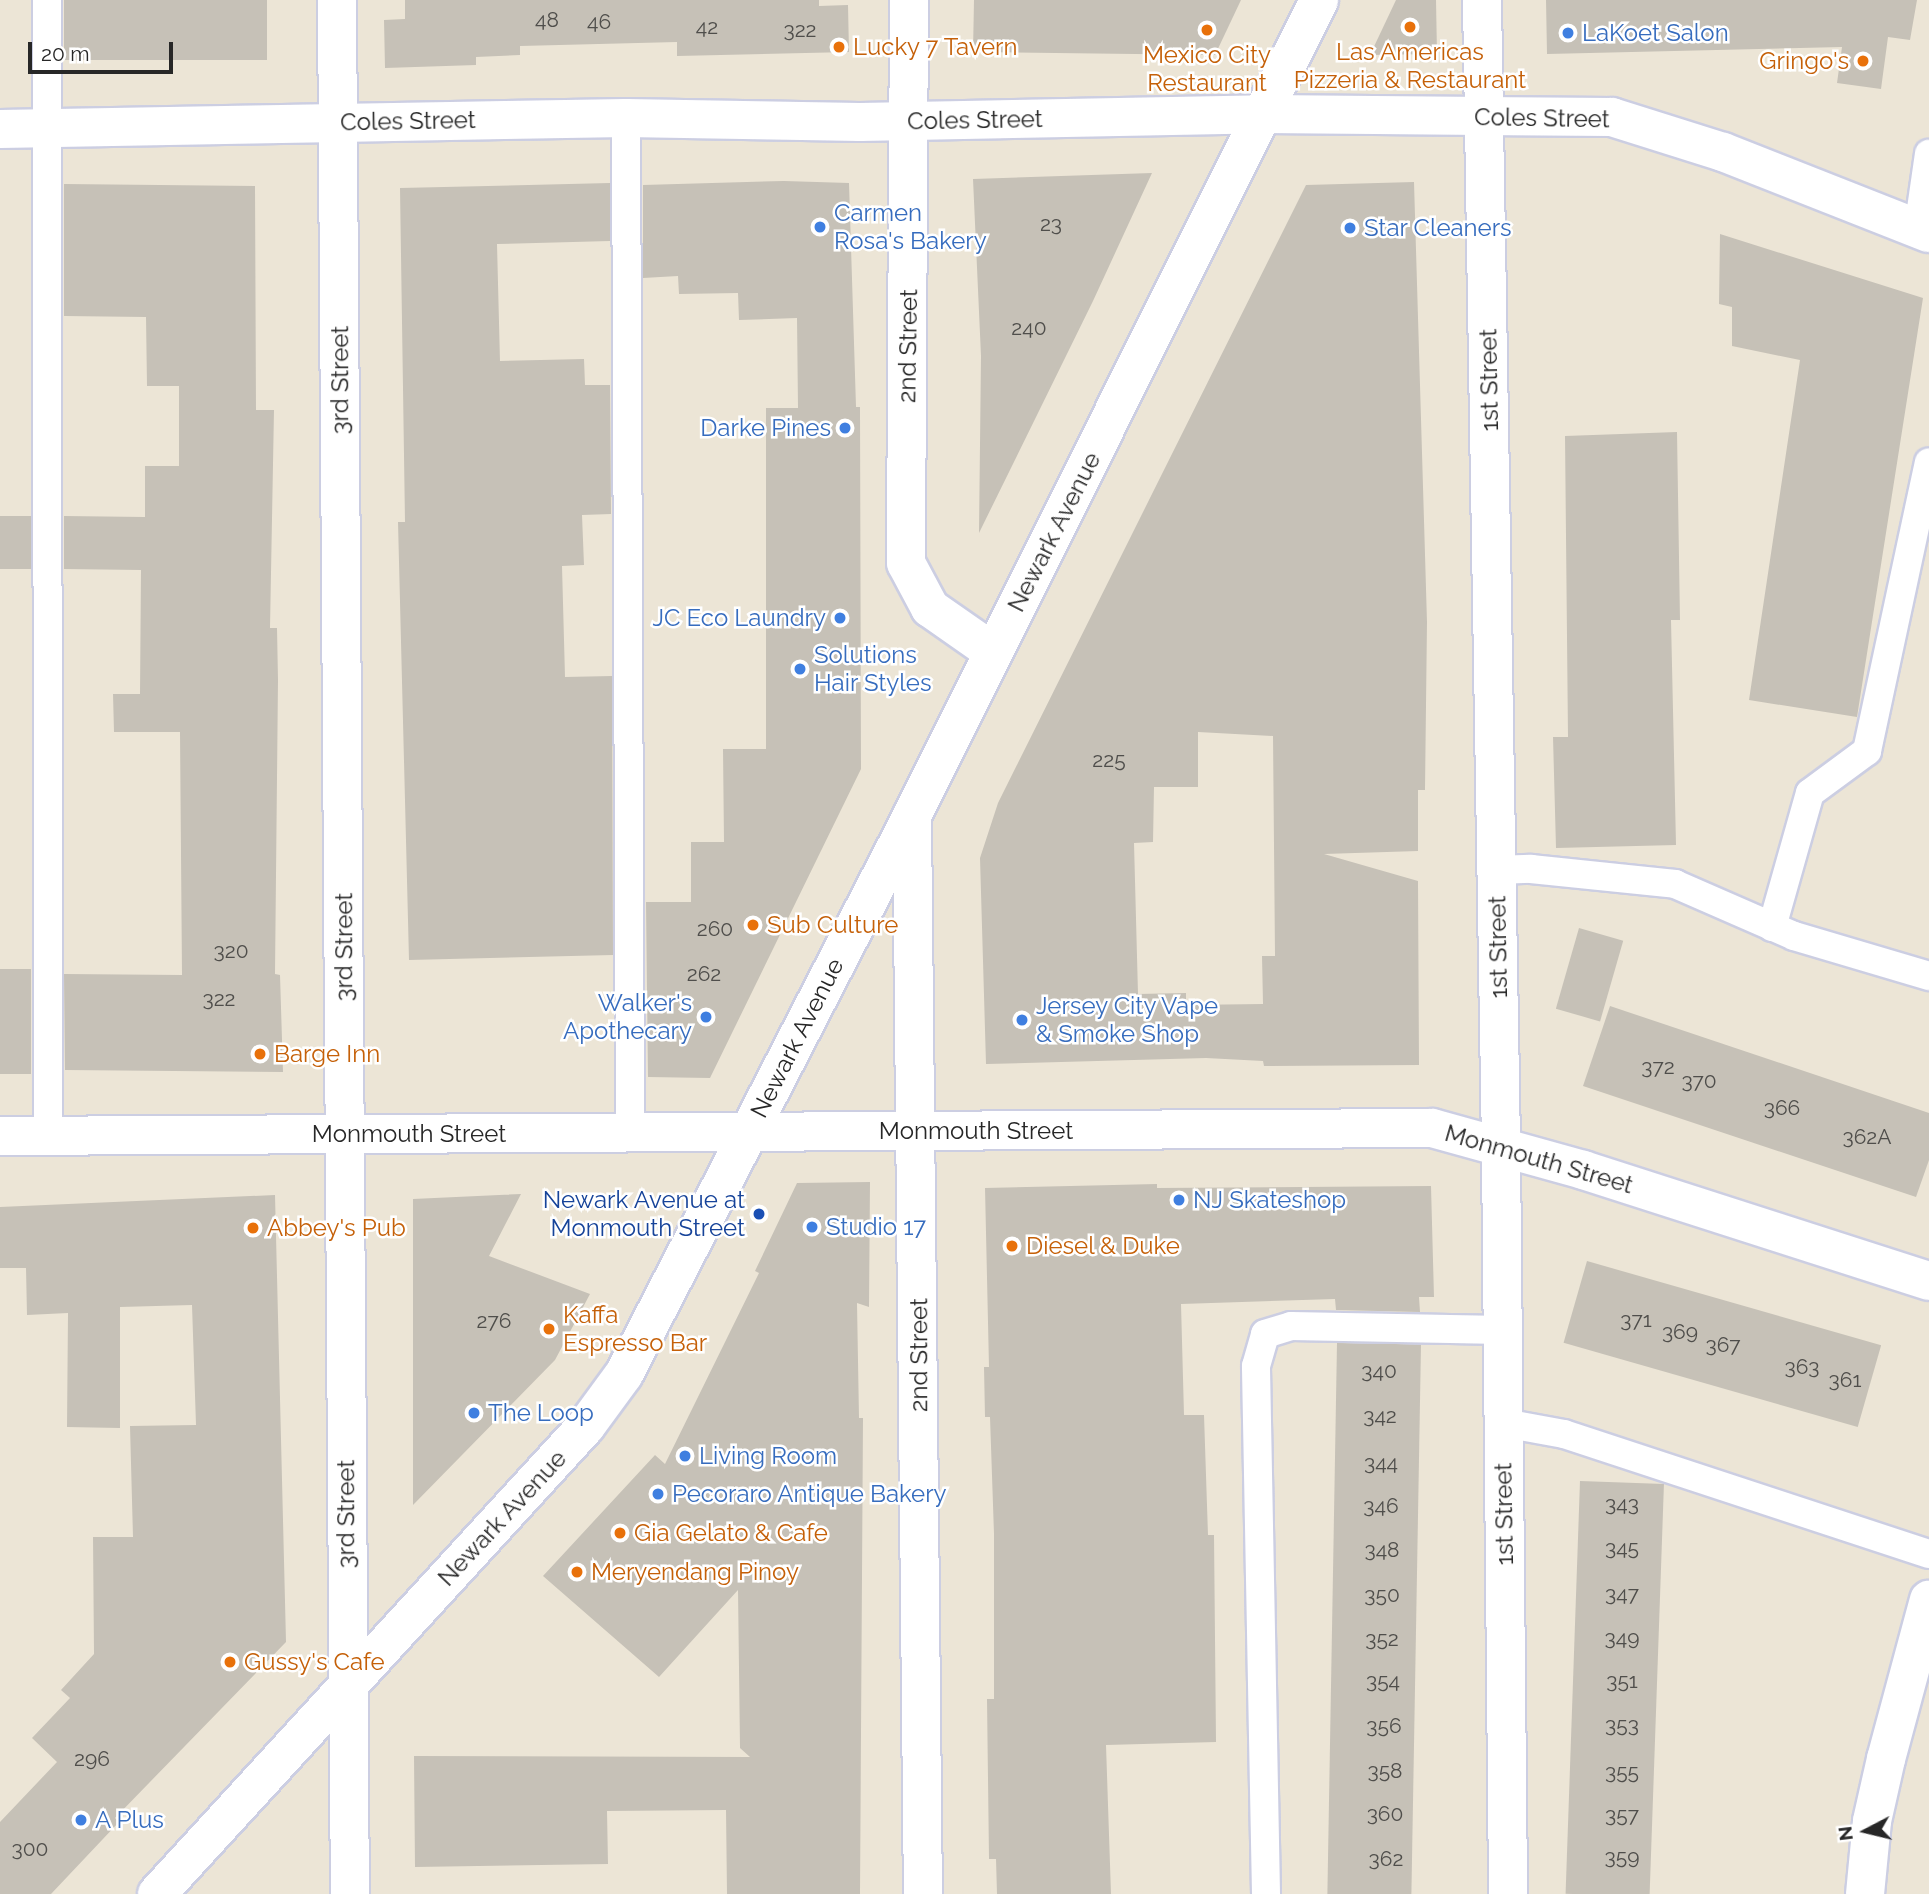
<!DOCTYPE html>
<html>
<head>
<meta charset="utf-8">
<style>
  body { margin:0 }
  #map { position:relative; width:1929px; height:1894px; overflow:hidden; background:#ece5d6; font-family:Raleway,sans-serif }
  div>[style] { position:absolute }
  [style*='--x'] { left:calc(var(--x)*1px); top:calc(var(--y)*1px); width:calc(var(--w)*1px); rotate:calc(var(--a)*1deg) }
  .building>* { inset:0; background:#c6c1b7; transform-origin:0 0 }
  .roads { filter:drop-shadow(2px 0 #cccee2) drop-shadow(-2px 0 #cccee2) drop-shadow(0 2px #cccee2) drop-shadow(0 -2px #cccee2) }
  .service>* { height:28px; margin:-14px; padding:0 14px; transform-origin:14px; border-radius:14px; background:#fff }
  .minor>* { height:38px; margin:-19px; padding:0 19px; transform-origin:19px; border-radius:19px; background:#fff }
  .secondary>* { height:38px; margin:-19px; padding:0 19px; transform-origin:19px; border-radius:19px; background:#fff }
  .dots>* { width:19px; height:19px; translate:-50% -50%; box-sizing:border-box; border:4px solid #fff; border-radius:50% }
  span { translate:-50% -50%; white-space:nowrap; text-align:center; line-height:1.15; -webkit-text-stroke:5px #fff; paint-order:stroke }
  .number-label { font-size:21px; color:#4f4e4b }
  .number-label span { -webkit-text-stroke-width:0 }
  .shop-label { font-size:24px; color:#366cbe }
  .left { translate:0 -50%; text-align:left }
  .right { translate:-100% -50%; text-align:right }
  .food-label { font-size:24px; color:#c56008 }
  .street-label { font-size:24px; color:#272727 }
  .transit-label { font-size:24px; color:#164399 }
  .north { position:absolute; left:1831px; top:1796px; width:70px; height:70px; -webkit-text-stroke:5px #fff; paint-order:stroke; rotate:263deg; font-size:19px; font-weight:700; line-height:28px; text-align:center; color:#272727 }
  .north::after { content:''; display:block; margin:auto; width:24px; height:32px; background:#272727; clip-path:polygon(50% 0,100% 100%,50% 72%,0 100%) }
  .scale { position:absolute; left:28px; top:42px; width:145px; height:32px; box-sizing:border-box; border:4px solid #272727; border-top:0; padding-left:9px; font-size:21px; line-height:24px; white-space:nowrap; color:#272727; -webkit-text-stroke:5px #fff; paint-order:stroke }
</style>
</head>
<body>
<div id="map">
  <div class="building">
    <i style="left:64px;top:0;width:203px;height:60px"></i>
    <i style="clip-path:polygon(405px 0,819px 0,819px 6px,848px 5px,849px 52px,677px 56px,677px 42px,520px 46px,520px 55px,476px 57px,476px 65px,385px 68px,384px 20px,405px 19px)"></i>
    <i style="clip-path:polygon(974px 0,1241px 0,1215px 55px,973px 52px)"></i>
    <i style="clip-path:polygon(1396px 0,1436px 0,1437px 54px,1370px 55px)"></i>
    <i style="clip-path:polygon(1546px 0,1917px 0,1910px 40px,1888px 37px,1881px 89px,1837px 83px,1842px 47px,1547px 54px)"></i>
    <i style="clip-path:polygon(1152px 173px,1093px 301px,979px 533px,981px 356px,973px 179px)"></i>
    <i style="clip-path:polygon(784px 181px,849px 183px,856px 407px,860px 407px,861px 769px,710px 1078px,648px 1077px,646px 902px,691px 902px,691px 842px,724px 842px,723px 749px,766px 749px,766px 408px,798px 408px,797px 318px,739px 320px,738px 293px,679px 294px,678px 276px,643px 278px,643px 185px)"></i>
    <i style="clip-path:polygon(evenodd,1414px 182px,1427px 622px,1425px 790px,1418px 790px,1418px 851px,1324px 854px,1418px 881px,1419px 1065px,1264px 1066px,1263px 1061px,1206px 1058px,986px 1064px,980px 858px,998px 803px,1306px 185px,1414px 182px,1198px 732px,1273px 736px,1275px 956px,1262px 956px,1263px 1004px,1186px 1005px,1186px 993px,1138px 994px,1134px 843px,1153px 842px,1154px 787px,1198px 787px,1198px 732px)"></i>
    <i style="clip-path:polygon(610px 183px,610px 241px,497px 244px,500px 361px,584px 359px,585px 385px,610px 385px,611px 514px,582px 515px,584px 565px,562px 566px,565px 677px,612px 676px,613px 955px,409px 960px,398px 522px,405px 522px,400px 188px)"></i>
    <i style="clip-path:polygon(64px 184px,255px 186px,256px 410px,274px 410px,270px 628px,277px 628px,278px 680px,275px 974px,280px 975px,283px 1072px,65px 1070px,64px 974px,182px 975px,180px 732px,114px 732px,113px 694px,140px 694px,141px 570px,64px 569px,64px 516px,145px 517px,145px 466px,179px 466px,179px 386px,147px 386px,146px 317px,64px 316px)"></i>
    <i style="clip-path:polygon(1720px 234px,1923px 298px,1857px 717px,1749px 700px,1800px 360px,1732px 346px,1732px 307px,1719px 304px)"></i>
    <i style="clip-path:polygon(1677px 432px,1680px 620px,1671px 620px,1676px 845px,1556px 848px,1553px 737px,1568px 737px,1565px 436px)"></i>
    <i style="left:0;top:516px;width:31px;height:53px"></i>
    <i style="left:1579px;top:928px;width:46px;height:84px;rotate:16deg"></i>
    <i style="left:0;top:969px;width:31px;height:105px"></i>
    <i style="clip-path:polygon(1610px 1006px,1929px 1113px,1929px 1160px,1916px 1197px,1583px 1086px)"></i>
    <i style="clip-path:polygon(870px 1182px,869px 1307px,857px 1303px,859px 1418px,863px 1418px,860px 1894px,727px 1894px,726px 1810px,607px 1811px,608px 1864px,415px 1867px,414px 1756px,750px 1757px,740px 1748px,738px 1590px,659px 1677px,543px 1576px,655px 1455px,665px 1464px,759px 1273px,755px 1271px,797px 1183px)"></i>
    <i style="clip-path:polygon(1157px 1184px,1157px 1188px,1431px 1186px,1434px 1297px,1419px 1297px,1420px 1312px,1336px 1310px,1335px 1299px,1181px 1304px,1184px 1415px,1204px 1415px,1208px 1535px,1214px 1535px,1216px 1742px,1106px 1745px,1111px 1894px,997px 1894px,996px 1859px,989px 1859px,987px 1699px,994px 1699px,994px 1534px,990px 1417px,985px 1417px,984px 1367px,989px 1367px,985px 1188px)"></i>
    <i style="clip-path:polygon(521px 1194px,489px 1256px,590px 1294px,555px 1360px,413px 1505px,413px 1199px)"></i>
    <i style="clip-path:polygon(275px 1195px,286px 1642px,115px 1818px,119px 1822px,51px 1894px,0 1894px,0 1822px,57px 1762px,32px 1738px,70px 1698px,61px 1690px,94px 1654px,93px 1537px,133px 1537px,130px 1426px,196px 1425px,192px 1305px,120px 1307px,120px 1428px,67px 1427px,68px 1313px,27px 1315px,26px 1268px,0 1268px,0 1207px)"></i>
    <i style="left:1587px;top:1261px;width:306px;height:85px;rotate:16deg"></i>
    <i style="left:1337px;top:1343px;width:84px;height:551px;rotate:1deg"></i>
    <i style="left:1580px;top:1481px;width:84px;height:413px;rotate:2deg"></i>
  </div>
  <div class="roads">
    <div class="service">
      <i style="--x:47;--y:0;--w:1136;--a:89.95"></i>
      <i style="--x:626;--y:118;--w:1015;--a:89.77"></i>
      <i style="--x:1918;--y:230;--w:77;--a:-81.8"></i>
      <i style="--x:1496;--y:870;--w:35;--a:-2"></i>
      <i style="--x:1531;--y:869;--w:145;--a:5.9"></i>
      <i style="--x:1675;--y:884;--w:130;--a:23.6"></i>
      <i style="--x:1794;--y:936;--w:141;--a:16.5"></i>
      <i style="--x:1772;--y:927;--w:139;--a:-74.2"></i>
      <i style="--x:1810;--y:793;--w:71;--a:-36.4"></i>
      <i style="--x:1867;--y:751;--w:295;--a:-77.9"></i>
      <i style="--x:1504;--y:1423;--w:61;--a:10.4"></i>
      <i style="--x:1564;--y:1434;--w:384;--a:18.2"></i>
      <i style="--x:1266;--y:1894;--w:528;--a:-91.09"></i>
      <i style="--x:1256;--y:1366;--w:33;--a:-74"></i>
      <i style="--x:1265;--y:1334;--w:27;--a:-17"></i>
      <i style="--x:1291;--y:1326;--w:212;--a:1.1"></i>
    </div>
    <div class="minor">
      <i style="--x:337;--y:0;--w:1894;--a:89.61"></i>
      <i style="--x:909;--y:0;--w:563;--a:90.31"></i>
      <i style="--x:906;--y:563;--w:51;--a:61.9"></i>
      <i style="--x:930;--y:608;--w:77;--a:34.9"></i>
      <i style="--x:1482;--y:0;--w:1148;--a:89.05"></i>
      <i style="--x:1501;--y:1148;--w:746;--a:89.46"></i>
      <i style="--x:0;--y:129;--w:626;--a:-1.01"></i>
      <i style="--x:626;--y:118;--w:234;--a:1"></i>
      <i style="--x:860;--y:122;--w:404;--a:-1.1"></i>
      <i style="--x:1264;--y:114;--w:348;--a:0.5"></i>
      <i style="--x:1612;--y:117;--w:116;--a:17.5"></i>
      <i style="--x:1723;--y:152;--w:221;--a:21.5"></i>
      <i style="--x:912;--y:816;--w:1078;--a:89.42"></i>
      <i style="--x:0;--y:1136;--w:1432;--a:-0.32"></i>
      <i style="--x:1432;--y:1128;--w:157;--a:15.5"></i>
      <i style="--x:1583;--y:1170;--w:363;--a:17.8"></i>
    </div>
    <div class="secondary">
      <i style="--x:157;--y:1894;--w:635;--a:-47.49"></i>
      <i style="--x:586;--y:1426;--w:64;--a:-53.8"></i>
      <i style="--x:624;--y:1374;--w:628;--a:-62.7"></i>
      <i style="--x:912;--y:816;--w:912;--a:-63.49"></i>
      <i style="--x:1865;--y:1894;--w:73;--a:-84.5"></i>
      <i style="--x:1872;--y:1821;--w:64;--a:-77.3"></i>
      <i style="--x:1886;--y:1759;--w:165;--a:-74.9"></i>
    </div>
  </div>
  <div class="dots">
    <i style="left:1410px;top:27px;background:#e8710a"></i>
    <i style="left:1207px;top:30px;background:#e8710a"></i>
    <i style="left:1568px;top:33px;background:#3f7fe0"></i>
    <i style="left:839px;top:47px;background:#e8710a"></i>
    <i style="left:1863px;top:61px;background:#e8710a"></i>
    <i style="left:820px;top:227px;background:#3f7fe0"></i>
    <i style="left:1350px;top:228px;background:#3f7fe0"></i>
    <i style="left:845px;top:428px;background:#3f7fe0"></i>
    <i style="left:840px;top:618px;background:#3f7fe0"></i>
    <i style="left:800px;top:669px;background:#3f7fe0"></i>
    <i style="left:753px;top:925px;background:#e8710a"></i>
    <i style="left:706px;top:1017px;background:#3f7fe0"></i>
    <i style="left:1022px;top:1020px;background:#3f7fe0"></i>
    <i style="left:260px;top:1054px;background:#e8710a"></i>
    <i style="left:1179px;top:1200px;background:#3f7fe0"></i>
    <i style="left:759px;top:1214px;background:#1a4fb4"></i>
    <i style="left:812px;top:1227px;background:#3f7fe0"></i>
    <i style="left:253px;top:1228px;background:#e8710a"></i>
    <i style="left:1012px;top:1246px;background:#e8710a"></i>
    <i style="left:549px;top:1329px;background:#e8710a"></i>
    <i style="left:474px;top:1413px;background:#3f7fe0"></i>
    <i style="left:685px;top:1456px;background:#3f7fe0"></i>
    <i style="left:658px;top:1494px;background:#3f7fe0"></i>
    <i style="left:620px;top:1533px;background:#e8710a"></i>
    <i style="left:577px;top:1572px;background:#e8710a"></i>
    <i style="left:230px;top:1662px;background:#e8710a"></i>
    <i style="left:81px;top:1820px;background:#3f7fe0"></i>
  </div>
  <div class="number-label">
    <span style="left:547px;top:20px">48</span>
    <span style="left:599px;top:22px">46</span>
    <span style="left:707px;top:27px">42</span>
    <span style="left:800px;top:30px">322</span>
    <span style="left:1051px;top:224px">23</span>
    <span style="left:1029px;top:328px">240</span>
    <span style="left:1109px;top:760px">225</span>
    <span style="left:715px;top:929px">260</span>
    <span style="left:231px;top:951px">320</span>
    <span style="left:704px;top:974px">262</span>
    <span style="left:219px;top:999px">322</span>
    <span style="left:1658px;top:1067px">372</span>
    <span style="left:1699px;top:1081px">370</span>
    <span style="left:1782px;top:1108px">366</span>
    <span style="left:1867px;top:1137px">362A</span>
    <span style="left:1636px;top:1320px">371</span>
    <span style="left:494px;top:1321px">276</span>
    <span style="left:1680px;top:1332px">369</span>
    <span style="left:1723px;top:1345px">367</span>
    <span style="left:1802px;top:1367px">363</span>
    <span style="left:1379px;top:1371px">340</span>
    <span style="left:1845px;top:1380px">361</span>
    <span style="left:1380px;top:1416px">342</span>
    <span style="left:1381px;top:1463px">344</span>
    <span style="left:1622px;top:1504px">343</span>
    <span style="left:1381px;top:1506px">346</span>
    <span style="left:1622px;top:1548px">345</span>
    <span style="left:1382px;top:1550px">348</span>
    <span style="left:1622px;top:1594px">347</span>
    <span style="left:1382px;top:1595px">350</span>
    <span style="left:1622px;top:1638px">349</span>
    <span style="left:1382px;top:1639px">352</span>
    <span style="left:1383px;top:1681px">354</span>
    <span style="left:1622px;top:1681px">351</span>
    <span style="left:1622px;top:1725px">353</span>
    <span style="left:1384px;top:1726px">356</span>
    <span style="left:92px;top:1759px">296</span>
    <span style="left:1385px;top:1771px">358</span>
    <span style="left:1622px;top:1772px">355</span>
    <span style="left:1385px;top:1814px">360</span>
    <span style="left:1622px;top:1815px">357</span>
    <span style="left:30px;top:1849px">300</span>
    <span style="left:1622px;top:1857px">359</span>
    <span style="left:1386px;top:1859px">362</span>
  </div>
  <div class="shop-label">
    <span class="left" style="left:1582px;top:33px">LaKoet Salon</span>
    <span class="left" style="left:834px;top:227px">Carmen<br>Rosa's Bakery</span>
    <span class="left" style="left:1364px;top:228px">Star Cleaners</span>
    <span class="right" style="left:831px;top:428px">Darke Pines</span>
    <span class="right" style="left:826px;top:618px">JC Eco Laundry</span>
    <span class="left" style="left:814px;top:669px">Solutions<br>Hair Styles</span>
    <span class="right" style="left:692px;top:1017px">Walker's<br>Apothecary</span>
    <span class="left" style="left:1036px;top:1020px">Jersey City Vape<br>&amp; Smoke Shop</span>
    <span class="left" style="left:1193px;top:1200px">NJ Skateshop</span>
    <span class="left" style="left:826px;top:1227px">Studio 17</span>
    <span class="left" style="left:488px;top:1413px">The Loop</span>
    <span class="left" style="left:699px;top:1456px">Living Room</span>
    <span class="left" style="left:672px;top:1494px">Pecoraro Antique Bakery</span>
    <span class="left" style="left:95px;top:1820px">A Plus</span>
  </div>
  <div class="food-label">
    <span class="left" style="left:853px;top:47px">Lucky 7 Tavern</span>
    <span style="left:1410px;top:66px">Las Americas<br>Pizzeria &amp; Restaurant</span>
    <span style="left:1207px;top:69px">Mexico City<br>Restaurant</span>
    <span class="right" style="left:1849px;top:61px">Gringo's</span>
    <span class="left" style="left:767px;top:925px">Sub Culture</span>
    <span class="left" style="left:274px;top:1054px">Barge Inn</span>
    <span class="left" style="left:267px;top:1228px">Abbey's Pub</span>
    <span class="left" style="left:1026px;top:1246px">Diesel &amp; Duke</span>
    <span class="left" style="left:563px;top:1329px">Kaffa<br>Espresso Bar</span>
    <span class="left" style="left:634px;top:1533px">Gia Gelato &amp; Cafe</span>
    <span class="left" style="left:591px;top:1572px">Meryendang Pinoy</span>
    <span class="left" style="left:244px;top:1662px">Gussy's Cafe</span>
  </div>
  <div class="street-label">
    <span style="left:1542px;top:118px;rotate:1deg">Coles Street</span>
    <span style="left:975px;top:120px;rotate:-1deg">Coles Street</span>
    <span style="left:408px;top:121px;rotate:-1deg">Coles Street</span>
    <span style="left:908px;top:346px;rotate:-89deg">2nd Street</span>
    <span style="left:340px;top:380px;rotate:-90deg">3rd Street</span>
    <span style="left:1489px;top:380px;rotate:-91deg">1st Street</span>
    <span style="left:1054px;top:532px;rotate:-63deg">Newark Avenue</span>
    <span style="left:344px;top:947px;rotate:-90deg">3rd Street</span>
    <span style="left:1498px;top:947px;rotate:-91deg">1st Street</span>
    <span style="left:797px;top:1038px;rotate:-63deg">Newark Avenue</span>
    <span style="left:976px;top:1131px">Monmouth Street</span>
    <span style="left:409px;top:1134px">Monmouth Street</span>
    <span style="left:1539px;top:1159px;rotate:16deg">Monmouth Street</span>
    <span style="left:919px;top:1355px;rotate:-90deg">2nd Street</span>
    <span style="left:346px;top:1514px;rotate:-90deg">3rd Street</span>
    <span style="left:1504px;top:1514px;rotate:-91deg">1st Street</span>
    <span style="left:502px;top:1518px;rotate:-47deg">Newark Avenue</span>
  </div>
  <div class="transit-label">
    <span class="right" style="left:745px;top:1214px">Newark Avenue at<br>Monmouth Street</span>
  </div>
  <div class="north">N</div>
  <div class="scale">20 m</div>
</div>
</body>
</html>
